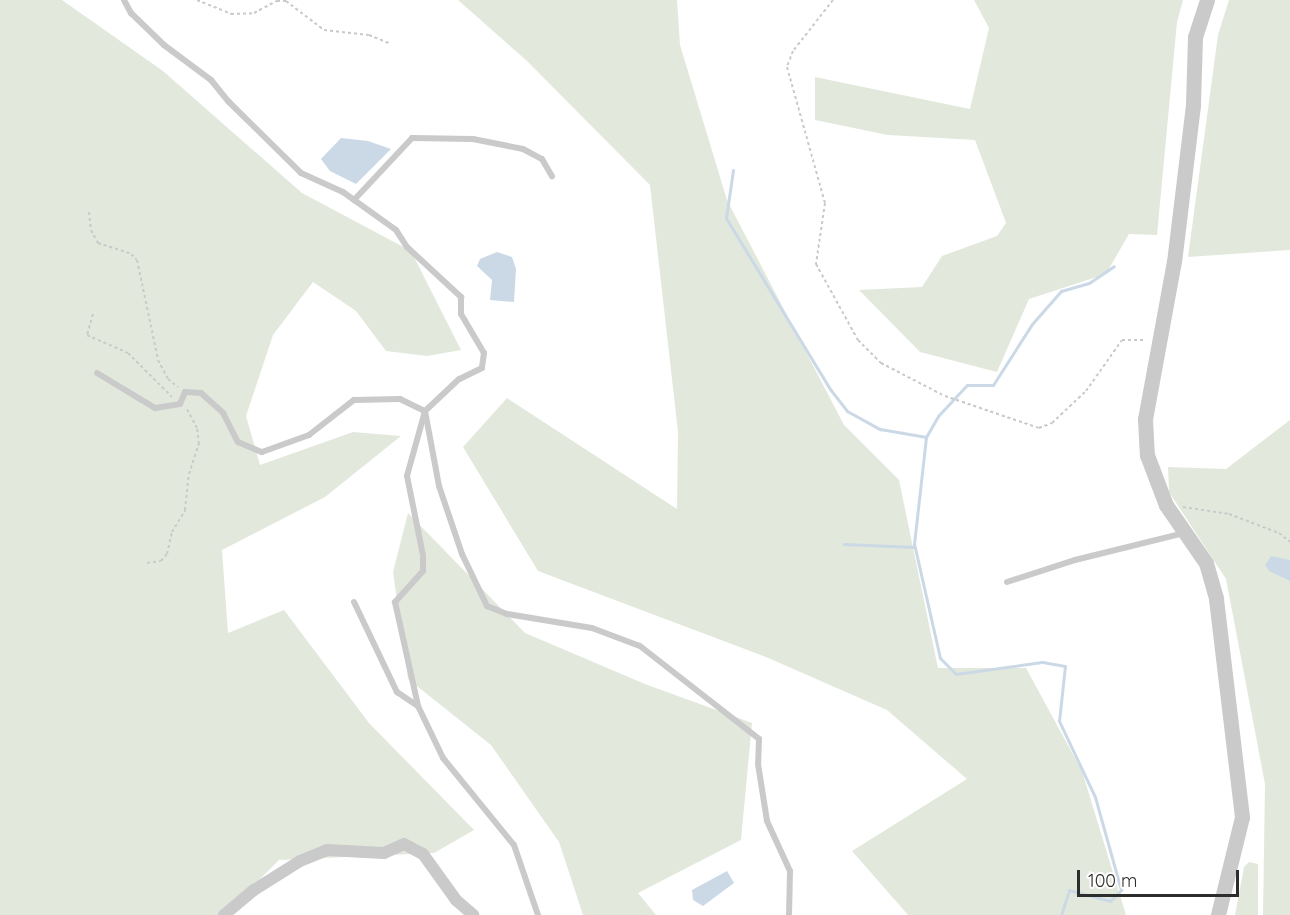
<!DOCTYPE html>
<html>
<head>
<meta charset="utf-8">
<style>
  body { margin:0 }
  #map { position:relative; width:1290px; height:915px; overflow:hidden; background:#fff; font-family:Quicksand,sans-serif }
  div>[style] { position:absolute }
  [style*='--x'] { left:calc(var(--x)*1px); top:calc(var(--y)*1px); width:calc(var(--w)*1px); rotate:calc(var(--a)*1deg) }
  .green>* { inset:0; background:#e2e9dc }
  .water>* { inset:0; background:#cbd9e6 }
  .stream>* { height:3px; margin:-1.5px; padding:0 1.5px; transform-origin:1.5px; border-radius:1.5px; background:#cbd9e6 }
  .path>* { height:2px; margin-top:-1px; transform-origin:0; background:repeating-linear-gradient(90deg,#cacaca 0 3px,transparent 0 6px) }
  .service>* { height:6px; margin:-3px; padding:0 3px; transform-origin:3px; border-radius:3px; background:#cacaca }
  .minor>* { height:12px; margin:-6px; padding:0 6px; transform-origin:6px; border-radius:6px; background:#cacaca }
  .tertiary>* { height:15px; margin:-7.5px; padding:0 7.5px; transform-origin:7.5px; border-radius:7.5px; background:#cacaca }
  span { translate:-50% -50%; white-space:nowrap; text-align:center; line-height:1.15; -webkit-text-stroke:6px #fff; paint-order:stroke }
  .scale { position:absolute; left:1077px; top:870px; width:162px; height:27px; box-sizing:border-box; border:3px solid #2d2d2d; border-top:0; padding-left:8px; font-size:18px; line-height:21px; white-space:nowrap; color:#2d2d2d; -webkit-text-stroke:4px #fff; paint-order:stroke }
</style>
</head>
<body>
<div id="map">
  <div class="green">
    <i style="clip-path:polygon(0 0,62px 0,163px 71px,302px 193px,411px 251px,461px 350px,427px 356px,386px 351px,356px 311px,313px 282px,273px 335px,246px 416px,260px 465px,353px 432px,401px 436px,325px 497px,222px 550px,228px 633px,284px 610px,369px 723px,474px 830px,434px 853px,279px 860px,224px 915px,0 915px)"></i>
    <i style="clip-path:polygon(458px 0,677px 0,680px 45px,727px 200px,844px 425px,899px 480px,938px 668px,1026px 668px,1082px 771px,1126px 915px,908px 915px,852px 851px,967px 779px,887px 710px,766px 657px,538px 571px,463px 447px,507px 398px,677px 509px,678px 432px,650px 185px,527px 61px)"></i>
    <i style="clip-path:polygon(974px 0,1183px 0,1177px 22px,1157px 235px,1129px 234px,1106px 274px,1029px 299px,997px 372px,920px 352px,859px 290px,922px 287px,942px 256px,997px 236px,1006px 223px,975px 140px,888px 135px,815px 120px,815px 77px,970px 109px,989px 28px)"></i>
    <i style="clip-path:polygon(1229px 0,1290px 0,1290px 250px,1188px 257px,1218px 35px)"></i>
    <i style="clip-path:polygon(1290px 420px,1290px 915px,1263px 915px,1265px 784px,1226px 579px,1169px 492px,1168px 467px,1226px 469px)"></i>
    <i style="clip-path:polygon(408px 513px,525px 633px,645px 684px,752px 723px,741px 840px,638px 893px,656px 915px,583px 915px,559px 842px,491px 745px,408px 679px,393px 572px)"></i>
    <i style="clip-path:polygon(1249px 862px,1258px 864px,1258px 915px,1235px 915px,1244px 867px)"></i>
  </div>
  <div class="water">
    <i style="clip-path:polygon(341px 138px,368px 141px,391px 149px,356px 184px,330px 171px,321px 159px)"></i>
    <i style="clip-path:polygon(497px 252px,512px 257px,516px 269px,514px 302px,490px 300px,492px 280px,477px 266px,480px 259px)"></i>
    <i style="clip-path:polygon(1271px 556px,1290px 560px,1290px 581px,1269px 571px,1265px 565px)"></i>
    <i style="clip-path:polygon(727px 871px,734px 883px,703px 906px,693px 900px,692px 890px)"></i>
  </div>
  <div class="stream">
    <i style="--x:733;--y:170;--w:49;--a:98.3"></i>
    <i style="--x:726;--y:218;--w:200;--a:58.7"></i>
    <i style="--x:830;--y:389;--w:28;--a:52"></i>
    <i style="--x:847;--y:411;--w:38;--a:29"></i>
    <i style="--x:880;--y:429;--w:47;--a:9.9"></i>
    <i style="--x:844;--y:544;--w:70;--a:2.5"></i>
    <i style="--x:1061;--y:915;--w:26;--a:-72"></i>
    <i style="--x:1069;--y:890;--w:42;--a:15"></i>
    <i style="--x:1110;--y:901;--w:16;--a:-45"></i>
    <i style="--x:1121;--y:890;--w:97;--a:-105.6"></i>
    <i style="--x:1095;--y:797;--w:84;--a:-115.3"></i>
    <i style="--x:1059;--y:721;--w:55;--a:-83.8"></i>
    <i style="--x:1065;--y:666;--w:23;--a:-170"></i>
    <i style="--x:1042;--y:662;--w:87;--a:172.1"></i>
    <i style="--x:956;--y:674;--w:23;--a:-135"></i>
    <i style="--x:940;--y:658;--w:117;--a:-102.8"></i>
    <i style="--x:914;--y:544;--w:108;--a:-83.6"></i>
    <i style="--x:926;--y:437;--w:24;--a:-60"></i>
    <i style="--x:938;--y:416;--w:42;--a:-46.9"></i>
    <i style="--x:967;--y:385;--w:26;--a:0"></i>
    <i style="--x:993;--y:385;--w:72;--a:-57.4"></i>
    <i style="--x:1032;--y:324;--w:44;--a:-48.7"></i>
    <i style="--x:1061;--y:291;--w:29;--a:-16"></i>
    <i style="--x:1089;--y:283;--w:30;--a:-34"></i>
  </div>
  <div class="path">
    <i style="--x:197;--y:0;--w:37;--a:22"></i>
    <i style="--x:231;--y:14;--w:23;--a:-2"></i>
    <i style="--x:254;--y:13;--w:26;--a:-28"></i>
    <i style="--x:277;--y:1;--w:9;--a:0"></i>
    <i style="--x:286;--y:1;--w:48;--a:37.3"></i>
    <i style="--x:324;--y:30;--w:45;--a:6.3"></i>
    <i style="--x:369;--y:35;--w:22;--a:22"></i>
    <i style="--x:833;--y:0;--w:65;--a:128.1"></i>
    <i style="--x:793;--y:51;--w:17;--a:111"></i>
    <i style="--x:787;--y:67;--w:141;--a:74.4"></i>
    <i style="--x:825;--y:203;--w:62;--a:98.4"></i>
    <i style="--x:816;--y:264;--w:87;--a:61.1"></i>
    <i style="--x:858;--y:340;--w:33;--a:45"></i>
    <i style="--x:881;--y:363;--w:72;--a:27.3"></i>
    <i style="--x:945;--y:396;--w:99;--a:18.8"></i>
    <i style="--x:1039;--y:428;--w:14;--a:-21"></i>
    <i style="--x:1052;--y:423;--w:47;--a:-43.3"></i>
    <i style="--x:1086;--y:391;--w:62;--a:-54.8"></i>
    <i style="--x:1122;--y:340;--w:24;--a:0"></i>
    <i style="--x:89;--y:212;--w:18;--a:84"></i>
    <i style="--x:91;--y:230;--w:15;--a:62"></i>
    <i style="--x:98;--y:243;--w:35;--a:18"></i>
    <i style="--x:131;--y:254;--w:8;--a:45"></i>
    <i style="--x:137;--y:260;--w:102;--a:78.1"></i>
    <i style="--x:158;--y:360;--w:21;--a:62"></i>
    <i style="--x:168;--y:379;--w:13;--a:39"></i>
    <i style="--x:93;--y:314;--w:22;--a:106"></i>
    <i style="--x:87;--y:335;--w:45;--a:23.7"></i>
    <i style="--x:128;--y:353;--w:62;--a:45"></i>
    <i style="--x:1183;--y:507;--w:47;--a:8.7"></i>
    <i style="--x:1229;--y:514;--w:53;--a:20.8"></i>
    <i style="--x:1279;--y:533;--w:14;--a:39"></i>
    <i style="--x:147;--y:563;--w:14;--a:-8"></i>
    <i style="--x:161;--y:561;--w:9;--a:-49"></i>
    <i style="--x:167;--y:554;--w:23;--a:-77"></i>
    <i style="--x:172;--y:532;--w:26;--a:-59"></i>
    <i style="--x:185;--y:510;--w:36;--a:-84"></i>
    <i style="--x:189;--y:474;--w:32;--a:-72"></i>
    <i style="--x:199;--y:444;--w:16;--a:-97"></i>
    <i style="--x:197;--y:428;--w:21;--a:-118"></i>
  </div>
  <div class="service">
    <i style="--x:124;--y:0;--w:15;--a:62"></i>
    <i style="--x:131;--y:13;--w:46;--a:44.1"></i>
    <i style="--x:164;--y:45;--w:59;--a:36.7"></i>
    <i style="--x:211;--y:80;--w:28;--a:51"></i>
    <i style="--x:229;--y:102;--w:101;--a:44.6"></i>
    <i style="--x:301;--y:173;--w:46;--a:24.3"></i>
    <i style="--x:343;--y:192;--w:65;--a:35.6"></i>
    <i style="--x:396;--y:230;--w:20;--a:57"></i>
    <i style="--x:407;--y:247;--w:74;--a:42.8"></i>
    <i style="--x:461;--y:297;--w:17;--a:90"></i>
    <i style="--x:461;--y:314;--w:45;--a:59.5"></i>
    <i style="--x:484;--y:353;--w:15;--a:98"></i>
    <i style="--x:482;--y:368;--w:25;--a:154"></i>
    <i style="--x:459;--y:379;--w:47;--a:136.7"></i>
    <i style="--x:425;--y:411;--w:67;--a:105.5"></i>
    <i style="--x:407;--y:476;--w:81;--a:78.6"></i>
    <i style="--x:423;--y:555;--w:16;--a:90"></i>
    <i style="--x:423;--y:571;--w:42;--a:132.1"></i>
    <i style="--x:395;--y:602;--w:107;--a:77.5"></i>
    <i style="--x:418;--y:706;--w:58;--a:64.3"></i>
    <i style="--x:443;--y:758;--w:112;--a:50.8"></i>
    <i style="--x:514;--y:845;--w:74;--a:71.1"></i>
    <i style="--x:354;--y:200;--w:85;--a:-46.9"></i>
    <i style="--x:412;--y:138;--w:61;--a:0.9"></i>
    <i style="--x:473;--y:139;--w:51;--a:11.3"></i>
    <i style="--x:523;--y:149;--w:21;--a:28"></i>
    <i style="--x:542;--y:159;--w:20;--a:60"></i>
    <i style="--x:97;--y:373;--w:68;--a:31.1"></i>
    <i style="--x:155;--y:408;--w:25;--a:-9"></i>
    <i style="--x:180;--y:404;--w:13;--a:-67"></i>
    <i style="--x:185;--y:392;--w:16;--a:4"></i>
    <i style="--x:201;--y:393;--w:30;--a:42"></i>
    <i style="--x:223;--y:413;--w:33;--a:63"></i>
    <i style="--x:238;--y:442;--w:26;--a:23"></i>
    <i style="--x:262;--y:452;--w:50;--a:-19.9"></i>
    <i style="--x:309;--y:435;--w:57;--a:-37.9"></i>
    <i style="--x:354;--y:400;--w:46;--a:-1.2"></i>
    <i style="--x:400;--y:399;--w:28;--a:26"></i>
    <i style="--x:425;--y:411;--w:76;--a:79.4"></i>
    <i style="--x:439;--y:486;--w:72;--a:71.3"></i>
    <i style="--x:462;--y:554;--w:58;--a:64.3"></i>
    <i style="--x:487;--y:606;--w:22;--a:22"></i>
    <i style="--x:507;--y:614;--w:86;--a:9.4"></i>
    <i style="--x:592;--y:628;--w:51;--a:20.6"></i>
    <i style="--x:640;--y:646;--w:151;--a:38"></i>
    <i style="--x:759;--y:739;--w:25;--a:92"></i>
    <i style="--x:758;--y:764;--w:58;--a:81"></i>
    <i style="--x:767;--y:821;--w:55;--a:65.3"></i>
    <i style="--x:790;--y:871;--w:44;--a:91.3"></i>
    <i style="--x:1007;--y:582;--w:71;--a:-17.9"></i>
    <i style="--x:1075;--y:560;--w:112;--a:-13.9"></i>
    <i style="--x:354;--y:602;--w:100;--a:64.5"></i>
    <i style="--x:397;--y:692;--w:25;--a:34"></i>
  </div>
  <div class="minor">
    <i style="--x:224;--y:915;--w:39;--a:-40"></i>
    <i style="--x:254;--y:890;--w:54;--a:-32.2"></i>
    <i style="--x:300;--y:861;--w:29;--a:-22"></i>
    <i style="--x:327;--y:850;--w:57;--a:3"></i>
    <i style="--x:384;--y:853;--w:22;--a:-24"></i>
    <i style="--x:404;--y:844;--w:21;--a:28"></i>
    <i style="--x:423;--y:854;--w:57;--a:54.3"></i>
    <i style="--x:456;--y:900;--w:23;--a:41"></i>
  </div>
  <div class="tertiary">
    <i style="--x:1207;--y:0;--w:39;--a:108"></i>
    <i style="--x:1195;--y:37;--w:68;--a:91.7"></i>
    <i style="--x:1193;--y:105;--w:157;--a:96.9"></i>
    <i style="--x:1174;--y:261;--w:161;--a:100.4"></i>
    <i style="--x:1145;--y:419;--w:36;--a:87"></i>
    <i style="--x:1147;--y:455;--w:53;--a:69.2"></i>
    <i style="--x:1166;--y:505;--w:70;--a:55.4"></i>
    <i style="--x:1206;--y:563;--w:37;--a:74"></i>
    <i style="--x:1216;--y:599;--w:220;--a:83.2"></i>
    <i style="--x:1242;--y:817;--w:101;--a:103.8"></i>
  </div>
  <div class="scale">100 m</div>
</div>
</body>
</html>
